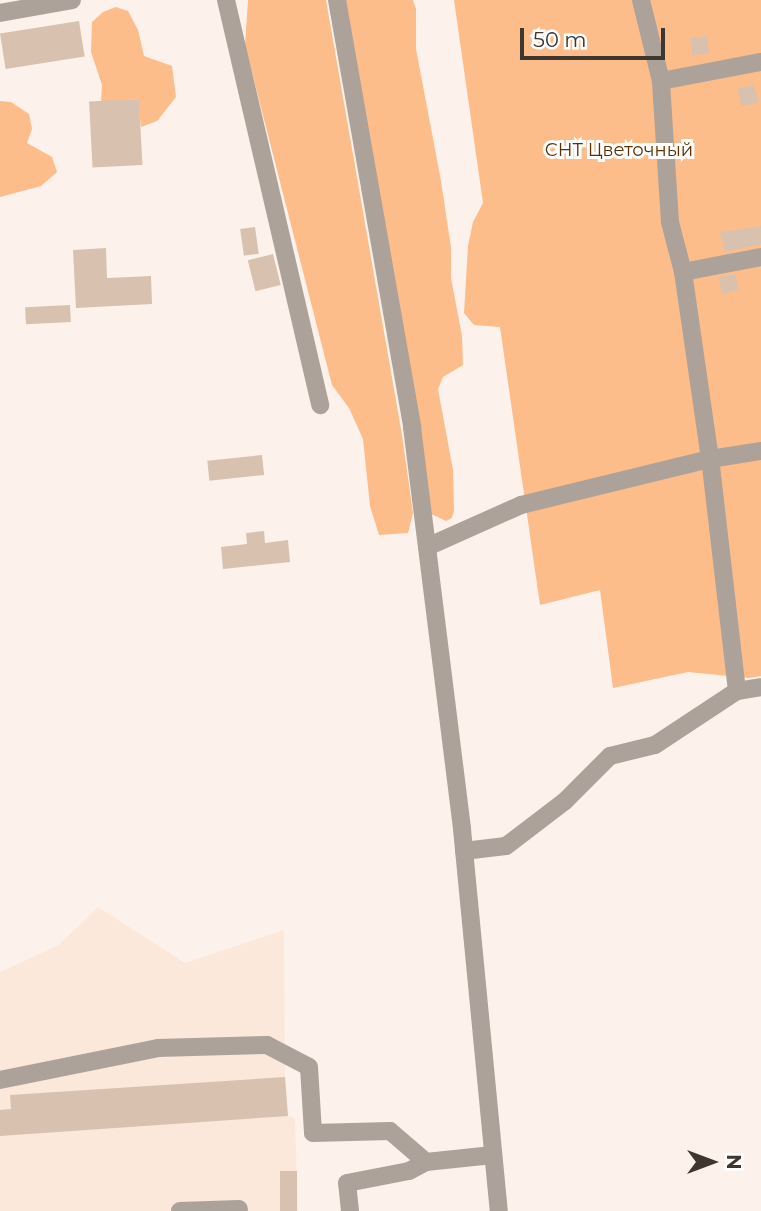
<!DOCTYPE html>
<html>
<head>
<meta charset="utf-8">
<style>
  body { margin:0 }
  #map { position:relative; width:761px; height:1211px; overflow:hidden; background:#fcf2eb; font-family:Montserrat,sans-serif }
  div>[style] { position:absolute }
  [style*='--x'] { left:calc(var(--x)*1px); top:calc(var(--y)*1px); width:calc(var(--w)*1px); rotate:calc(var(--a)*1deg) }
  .built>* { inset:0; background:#fbe8da }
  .green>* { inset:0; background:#fcbd8a }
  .building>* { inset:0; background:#d8c1af; transform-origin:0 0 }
  .minor>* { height:18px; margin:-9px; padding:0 9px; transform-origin:9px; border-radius:9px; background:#aca29a }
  span { translate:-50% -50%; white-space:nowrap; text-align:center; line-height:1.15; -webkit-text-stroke:6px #fff; paint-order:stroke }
  .park-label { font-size:18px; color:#5d3000 }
  .north { position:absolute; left:677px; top:1127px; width:70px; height:70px; -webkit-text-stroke:5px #fff; paint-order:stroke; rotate:90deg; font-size:19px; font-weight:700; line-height:28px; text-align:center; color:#3f362e }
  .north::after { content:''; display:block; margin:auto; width:24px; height:32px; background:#3f362e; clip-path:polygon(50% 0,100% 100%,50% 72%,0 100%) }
  .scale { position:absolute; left:520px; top:28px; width:145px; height:32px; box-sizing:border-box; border:4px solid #3f362e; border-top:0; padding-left:9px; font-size:21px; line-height:24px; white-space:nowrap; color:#3f362e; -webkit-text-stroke:5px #fff; paint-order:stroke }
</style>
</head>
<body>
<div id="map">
  <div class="built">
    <i style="clip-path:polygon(98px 907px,185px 963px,284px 930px,285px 1077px,288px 1116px,295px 1118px,298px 1211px,0 1211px,0 972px,59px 945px)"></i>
  </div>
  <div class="green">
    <i style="clip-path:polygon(248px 0,326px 0,402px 435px,413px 513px,408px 533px,379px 535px,370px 506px,363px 439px,349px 408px,332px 385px,245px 45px)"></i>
    <i style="clip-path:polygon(341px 0,413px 0,416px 9px,416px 49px,441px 181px,451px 248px,451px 278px,462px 336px,463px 365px,443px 377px,438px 389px,453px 470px,454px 510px,452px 518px,446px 521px,431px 514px)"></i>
    <i style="clip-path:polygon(454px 0,761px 0,761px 676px,749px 678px,688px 672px,613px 688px,600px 590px,540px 605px,500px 327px,474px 325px,464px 313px,468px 246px,473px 222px,483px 203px)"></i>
    <i style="clip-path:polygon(116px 7px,128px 11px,138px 30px,144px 56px,172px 66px,176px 97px,157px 121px,141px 127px,138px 99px,101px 102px,102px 85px,91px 52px,92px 22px,103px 12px)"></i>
    <i style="clip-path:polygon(0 101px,11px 102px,29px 114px,32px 129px,27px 143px,52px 157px,57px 172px,41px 186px,0 197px)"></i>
  </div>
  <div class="building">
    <i style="left:79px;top:21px;width:36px;height:80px;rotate:81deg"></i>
    <i style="left:707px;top:36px;width:17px;height:17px;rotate:83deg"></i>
    <i style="left:754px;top:85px;width:18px;height:17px;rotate:77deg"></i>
    <i style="left:139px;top:99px;width:66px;height:50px;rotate:87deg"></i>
    <i style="clip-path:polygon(761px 226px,761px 244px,725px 252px,720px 232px)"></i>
    <i style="left:255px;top:227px;width:27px;height:15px;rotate:82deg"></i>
    <i style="clip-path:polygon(106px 248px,107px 278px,151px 276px,152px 304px,76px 308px,73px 250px)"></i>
    <i style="left:273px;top:254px;width:32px;height:26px;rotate:76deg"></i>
    <i style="left:735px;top:274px;width:16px;height:17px;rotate:76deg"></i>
    <i style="left:70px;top:305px;width:17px;height:45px;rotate:87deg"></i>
    <i style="left:262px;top:455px;width:20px;height:55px;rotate:84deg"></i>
    <i style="clip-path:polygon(264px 531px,265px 543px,288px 540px,290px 562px,223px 569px,221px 547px,247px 544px,246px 533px)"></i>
    <i style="clip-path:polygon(285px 1077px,288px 1116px,0 1136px,0 1110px,11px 1109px,10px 1095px)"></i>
    <i style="left:280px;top:1171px;width:17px;height:40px"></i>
  </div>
  <div class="minor">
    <i style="--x:226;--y:0;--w:416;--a:76.9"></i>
    <i style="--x:337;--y:0;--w:434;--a:80"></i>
    <i style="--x:412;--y:427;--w:405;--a:82.9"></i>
    <i style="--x:462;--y:829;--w:384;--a:84.5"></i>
    <i style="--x:0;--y:13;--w:73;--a:-10.2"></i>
    <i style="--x:661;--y:81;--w:102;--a:-10.8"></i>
    <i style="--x:683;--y:272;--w:79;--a:-10.9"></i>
    <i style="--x:427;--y:547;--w:103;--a:-24.1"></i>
    <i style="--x:521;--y:505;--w:195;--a:-13.7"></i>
    <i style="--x:710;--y:459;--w:52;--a:-8.9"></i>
    <i style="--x:737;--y:691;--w:24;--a:-9"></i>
    <i style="--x:464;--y:851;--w:42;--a:-6.8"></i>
    <i style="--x:506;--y:846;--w:74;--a:-37.3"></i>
    <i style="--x:565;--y:801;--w:64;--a:-45"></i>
    <i style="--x:610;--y:756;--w:46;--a:-13.7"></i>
    <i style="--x:655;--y:745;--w:98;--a:-33.4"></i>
    <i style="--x:737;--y:691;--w:234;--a:-96.6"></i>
    <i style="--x:710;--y:459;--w:189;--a:-98.2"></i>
    <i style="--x:683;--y:272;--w:52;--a:-104.6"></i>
    <i style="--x:670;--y:222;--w:141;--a:-93.7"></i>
    <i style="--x:661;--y:81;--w:83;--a:-103.9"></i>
    <i style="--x:0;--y:1080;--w:161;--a:-11.4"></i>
    <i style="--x:158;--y:1048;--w:109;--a:-1.6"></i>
    <i style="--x:267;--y:1045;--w:47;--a:27.6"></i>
    <i style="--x:309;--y:1067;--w:66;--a:86.5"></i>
    <i style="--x:313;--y:1133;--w:77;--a:-1.5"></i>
    <i style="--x:390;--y:1131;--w:48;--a:40.7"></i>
    <i style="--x:180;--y:1211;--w:59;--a:-1.9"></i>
    <i style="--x:350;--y:1211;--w:28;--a:-96"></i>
    <i style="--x:347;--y:1183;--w:63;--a:-11"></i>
    <i style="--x:409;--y:1171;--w:19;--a:-28"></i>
    <i style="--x:426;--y:1162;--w:67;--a:-6"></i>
  </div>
  <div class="park-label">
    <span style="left:619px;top:150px">СНТ Цветочный</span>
  </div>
  <div class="north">N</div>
  <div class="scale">50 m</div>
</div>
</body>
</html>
